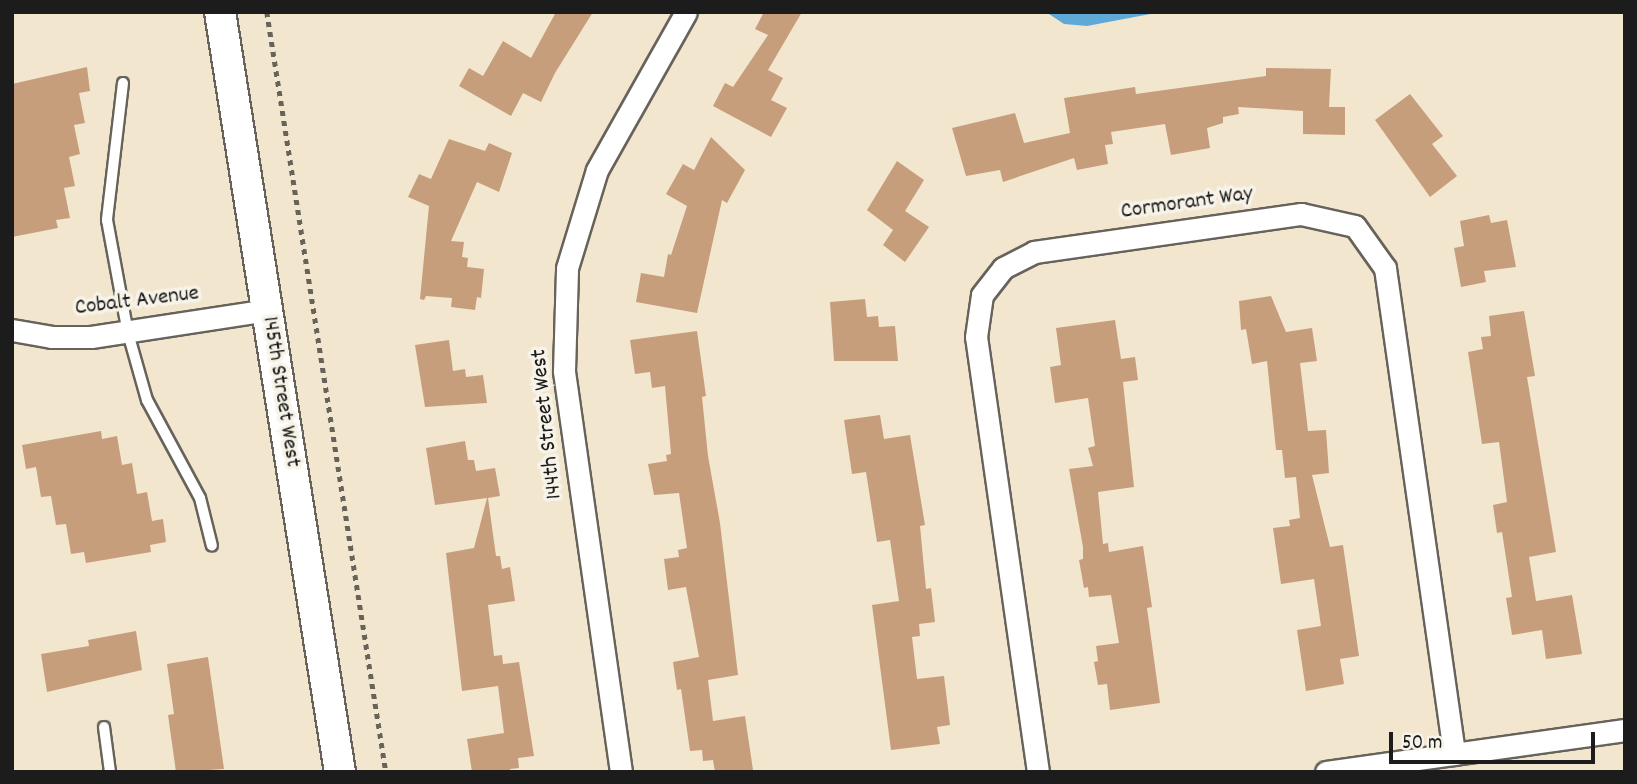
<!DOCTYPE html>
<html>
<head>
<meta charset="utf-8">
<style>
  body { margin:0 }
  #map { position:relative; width:1637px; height:784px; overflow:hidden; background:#f3e6cf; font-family:Dekko,sans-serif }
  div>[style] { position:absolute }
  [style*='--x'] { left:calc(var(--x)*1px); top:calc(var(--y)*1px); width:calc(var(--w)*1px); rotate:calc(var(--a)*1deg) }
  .water>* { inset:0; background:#5fa9d7 }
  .building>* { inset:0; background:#c69e7c }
  .path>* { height:4.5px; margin-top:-2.25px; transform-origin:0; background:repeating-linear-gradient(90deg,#67635b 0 5px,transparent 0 10px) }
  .roads { filter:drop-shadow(2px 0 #67635b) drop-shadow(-2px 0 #67635b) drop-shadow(0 2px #67635b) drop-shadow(0 -2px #67635b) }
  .lane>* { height:10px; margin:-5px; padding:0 5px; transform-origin:5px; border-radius:5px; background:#fff }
  .street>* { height:21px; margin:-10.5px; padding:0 10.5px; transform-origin:10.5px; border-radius:10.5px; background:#fff }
  .secondary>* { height:30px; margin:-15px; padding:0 15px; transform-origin:15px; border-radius:15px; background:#fff }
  span { translate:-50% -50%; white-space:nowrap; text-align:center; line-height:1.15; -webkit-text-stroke:7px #f7f3e8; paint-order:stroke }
  .street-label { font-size:23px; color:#1c1c1c }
  .frame { position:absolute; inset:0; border:14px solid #1c1c1c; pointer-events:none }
  .scale { position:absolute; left:1389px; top:732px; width:206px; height:32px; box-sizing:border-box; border:4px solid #1c1c1c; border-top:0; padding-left:9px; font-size:21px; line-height:24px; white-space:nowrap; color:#1c1c1c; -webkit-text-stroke:5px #f7f3e8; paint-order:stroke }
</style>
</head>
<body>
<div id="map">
  <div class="water">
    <i style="clip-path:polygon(1046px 12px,1161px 12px,1087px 26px,1064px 24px)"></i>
  </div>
  <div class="building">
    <i style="clip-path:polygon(556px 12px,593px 12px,555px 73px,541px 102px,523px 93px,511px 116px,459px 86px,469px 68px,483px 76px,503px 41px,531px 58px)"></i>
    <i style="clip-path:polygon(764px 12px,802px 12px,768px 70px,783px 78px,771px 100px,787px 108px,771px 137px,713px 106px,725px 83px,733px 87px,768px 35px,755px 29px)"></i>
    <i style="clip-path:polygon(87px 67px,90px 91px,79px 93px,85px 123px,74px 125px,80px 154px,69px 157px,75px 186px,64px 188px,70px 218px,56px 220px,58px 228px,12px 237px,12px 84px)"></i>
    <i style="clip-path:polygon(1266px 68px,1331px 69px,1329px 107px,1345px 107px,1345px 135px,1303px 134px,1303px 111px,1238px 107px,1239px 114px,1223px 117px,1223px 123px,1207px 128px,1210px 148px,1171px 155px,1165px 124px,1111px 132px,1113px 144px,1105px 145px,1108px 164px,1077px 170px,1074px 158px,1003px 182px,1000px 170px,966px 176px,952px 128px,1015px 113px,1024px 143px,1070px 133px,1064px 98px,1135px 87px,1136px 94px,1266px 76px)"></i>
    <i style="clip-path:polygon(1410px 94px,1443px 136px,1432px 144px,1457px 176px,1430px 197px,1375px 120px)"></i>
    <i style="clip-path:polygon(711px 137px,745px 170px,727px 203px,722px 200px,697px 313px,636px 302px,641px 273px,664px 277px,668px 254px,671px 255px,687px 206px,666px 194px,683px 164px,694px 170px)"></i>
    <i style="clip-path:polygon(449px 139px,485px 151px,489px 143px,512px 153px,499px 192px,477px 182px,451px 241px,464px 242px,462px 257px,468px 258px,467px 267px,484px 269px,481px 298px,477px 297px,475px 310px,451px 307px,452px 298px,426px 296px,424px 300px,420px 299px,429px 206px,408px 197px,419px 174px,431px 179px)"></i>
    <i style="clip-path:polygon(897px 161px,924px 180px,905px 211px,929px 227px,905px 262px,883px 245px,893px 230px,867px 210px)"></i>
    <i style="clip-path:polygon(1489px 215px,1491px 223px,1507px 220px,1516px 267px,1484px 271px,1486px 282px,1461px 287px,1454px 248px,1464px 246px,1460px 221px)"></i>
    <i style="clip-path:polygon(1271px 296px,1286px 332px,1312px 328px,1317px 361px,1300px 363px,1308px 431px,1326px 430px,1329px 473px,1312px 475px,1330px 547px,1343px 545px,1359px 656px,1340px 659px,1344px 684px,1306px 691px,1297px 630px,1321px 626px,1314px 579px,1281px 584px,1273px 528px,1290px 526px,1289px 520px,1300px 518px,1296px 477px,1285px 478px,1282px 450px,1276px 450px,1267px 361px,1252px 364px,1246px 329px,1241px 330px,1239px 301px)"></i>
    <i style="clip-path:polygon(865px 299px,867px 317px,878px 316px,879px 327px,895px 326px,898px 361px,834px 361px,830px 302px)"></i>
    <i style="clip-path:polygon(1524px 311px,1535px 376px,1527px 377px,1556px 552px,1529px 557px,1536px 601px,1572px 595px,1582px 654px,1546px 659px,1542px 630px,1512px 635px,1506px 598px,1512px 597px,1502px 532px,1497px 533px,1493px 505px,1507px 502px,1499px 442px,1482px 444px,1468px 352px,1483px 349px,1481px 337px,1491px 336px,1489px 316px)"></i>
    <i style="clip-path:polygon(1115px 320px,1121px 359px,1135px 357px,1138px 380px,1123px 382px,1134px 487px,1098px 492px,1103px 544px,1108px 543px,1109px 552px,1143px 546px,1152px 607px,1147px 608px,1160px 703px,1110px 710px,1107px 684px,1098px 685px,1094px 662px,1098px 661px,1096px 646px,1119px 643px,1111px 595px,1089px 597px,1088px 587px,1084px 588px,1079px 560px,1083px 559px,1083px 547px,1069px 469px,1093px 466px,1088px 448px,1095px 446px,1088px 398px,1055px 403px,1050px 367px,1061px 365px,1056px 328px)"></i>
    <i style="clip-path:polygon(697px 331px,706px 396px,702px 397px,708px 456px,720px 523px,738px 675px,708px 680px,713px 721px,745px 716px,753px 770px,738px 772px,715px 772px,713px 760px,703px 761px,702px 750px,690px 751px,681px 689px,677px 690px,673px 662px,699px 657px,686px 587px,668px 590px,664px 559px,679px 557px,678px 550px,687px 548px,679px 493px,654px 495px,648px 464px,667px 461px,666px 455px,671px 454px,665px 386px,652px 388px,650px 372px,635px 374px,630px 340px)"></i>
    <i style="clip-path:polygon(449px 340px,453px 371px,465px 369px,466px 377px,483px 375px,487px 403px,425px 407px,415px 345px)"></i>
    <i style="clip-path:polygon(880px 415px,884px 439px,910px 435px,925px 525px,920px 526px,926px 589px,931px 588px,935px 622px,919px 624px,920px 636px,912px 637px,917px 679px,944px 676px,950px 725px,937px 727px,940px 744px,891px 750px,872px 605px,899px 601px,890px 540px,877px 542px,866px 472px,852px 474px,844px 420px)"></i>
    <i style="clip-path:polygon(101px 431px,102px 439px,117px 436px,122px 465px,132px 463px,137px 494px,147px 492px,152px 521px,163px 519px,166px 542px,150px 545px,151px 552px,86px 563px,84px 552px,71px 554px,66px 524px,56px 525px,51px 496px,41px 497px,36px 467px,26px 469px,22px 445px)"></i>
    <i style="clip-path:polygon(465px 441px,468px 460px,474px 460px,476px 471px,495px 468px,500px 496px,488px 498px,496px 556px,500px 556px,502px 569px,510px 567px,515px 601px,488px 605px,494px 656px,502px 655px,503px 664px,519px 662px,534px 756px,518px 758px,519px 768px,510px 769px,511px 772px,472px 772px,467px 739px,504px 733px,498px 686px,462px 691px,446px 553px,474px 548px,487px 498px,435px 505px,426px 448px)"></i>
    <i style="clip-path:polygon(136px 631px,142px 670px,47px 692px,41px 654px,89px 646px,88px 640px)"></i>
    <i style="clip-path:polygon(208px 657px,224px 769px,176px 772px,168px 715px,174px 714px,167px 664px)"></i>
  </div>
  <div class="path">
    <i style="--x:267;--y:12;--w:769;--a:81.1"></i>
  </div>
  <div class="roads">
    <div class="lane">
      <i style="--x:123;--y:83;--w:138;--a:96.7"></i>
      <i style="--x:107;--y:220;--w:115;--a:79.5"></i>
      <i style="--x:128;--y:333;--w:70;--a:74.2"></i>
      <i style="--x:147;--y:400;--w:111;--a:61.6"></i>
      <i style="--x:200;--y:498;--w:49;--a:76"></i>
      <i style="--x:104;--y:727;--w:45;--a:82.4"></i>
    </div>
    <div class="street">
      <i style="--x:12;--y:330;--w:40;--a:10"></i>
      <i style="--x:51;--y:337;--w:40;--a:0"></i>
      <i style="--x:91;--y:337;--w:178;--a:-8.7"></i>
      <i style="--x:621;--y:772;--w:405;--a:-98.1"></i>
      <i style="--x:564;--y:371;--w:103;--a:-88.3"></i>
      <i style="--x:567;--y:268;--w:102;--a:-73"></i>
      <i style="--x:597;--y:170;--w:181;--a:-60.6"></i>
      <i style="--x:1038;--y:772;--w:439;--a:-98.1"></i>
      <i style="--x:976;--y:337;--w:42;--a:-81.9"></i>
      <i style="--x:982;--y:295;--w:34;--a:-52"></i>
      <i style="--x:1003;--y:268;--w:35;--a:-27"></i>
      <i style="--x:1034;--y:252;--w:270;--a:-8.1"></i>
      <i style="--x:1301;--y:214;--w:55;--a:12.5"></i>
      <i style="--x:1355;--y:226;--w:52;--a:54.5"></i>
      <i style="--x:1385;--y:268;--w:491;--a:81.9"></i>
      <i style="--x:1326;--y:772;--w:302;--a:-8"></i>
    </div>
    <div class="secondary">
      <i style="--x:220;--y:12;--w:769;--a:81.03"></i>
    </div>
  </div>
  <div class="street-label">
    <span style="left:1187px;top:204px;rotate:-8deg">Cormorant Way</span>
    <span style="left:137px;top:302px;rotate:-7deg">Cobalt Avenue</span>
    <span style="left:280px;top:392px;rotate:81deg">145th Street West</span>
    <span style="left:548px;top:424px;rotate:-96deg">144th Street West</span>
  </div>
  <div class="frame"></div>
  <div class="scale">50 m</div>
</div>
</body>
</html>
